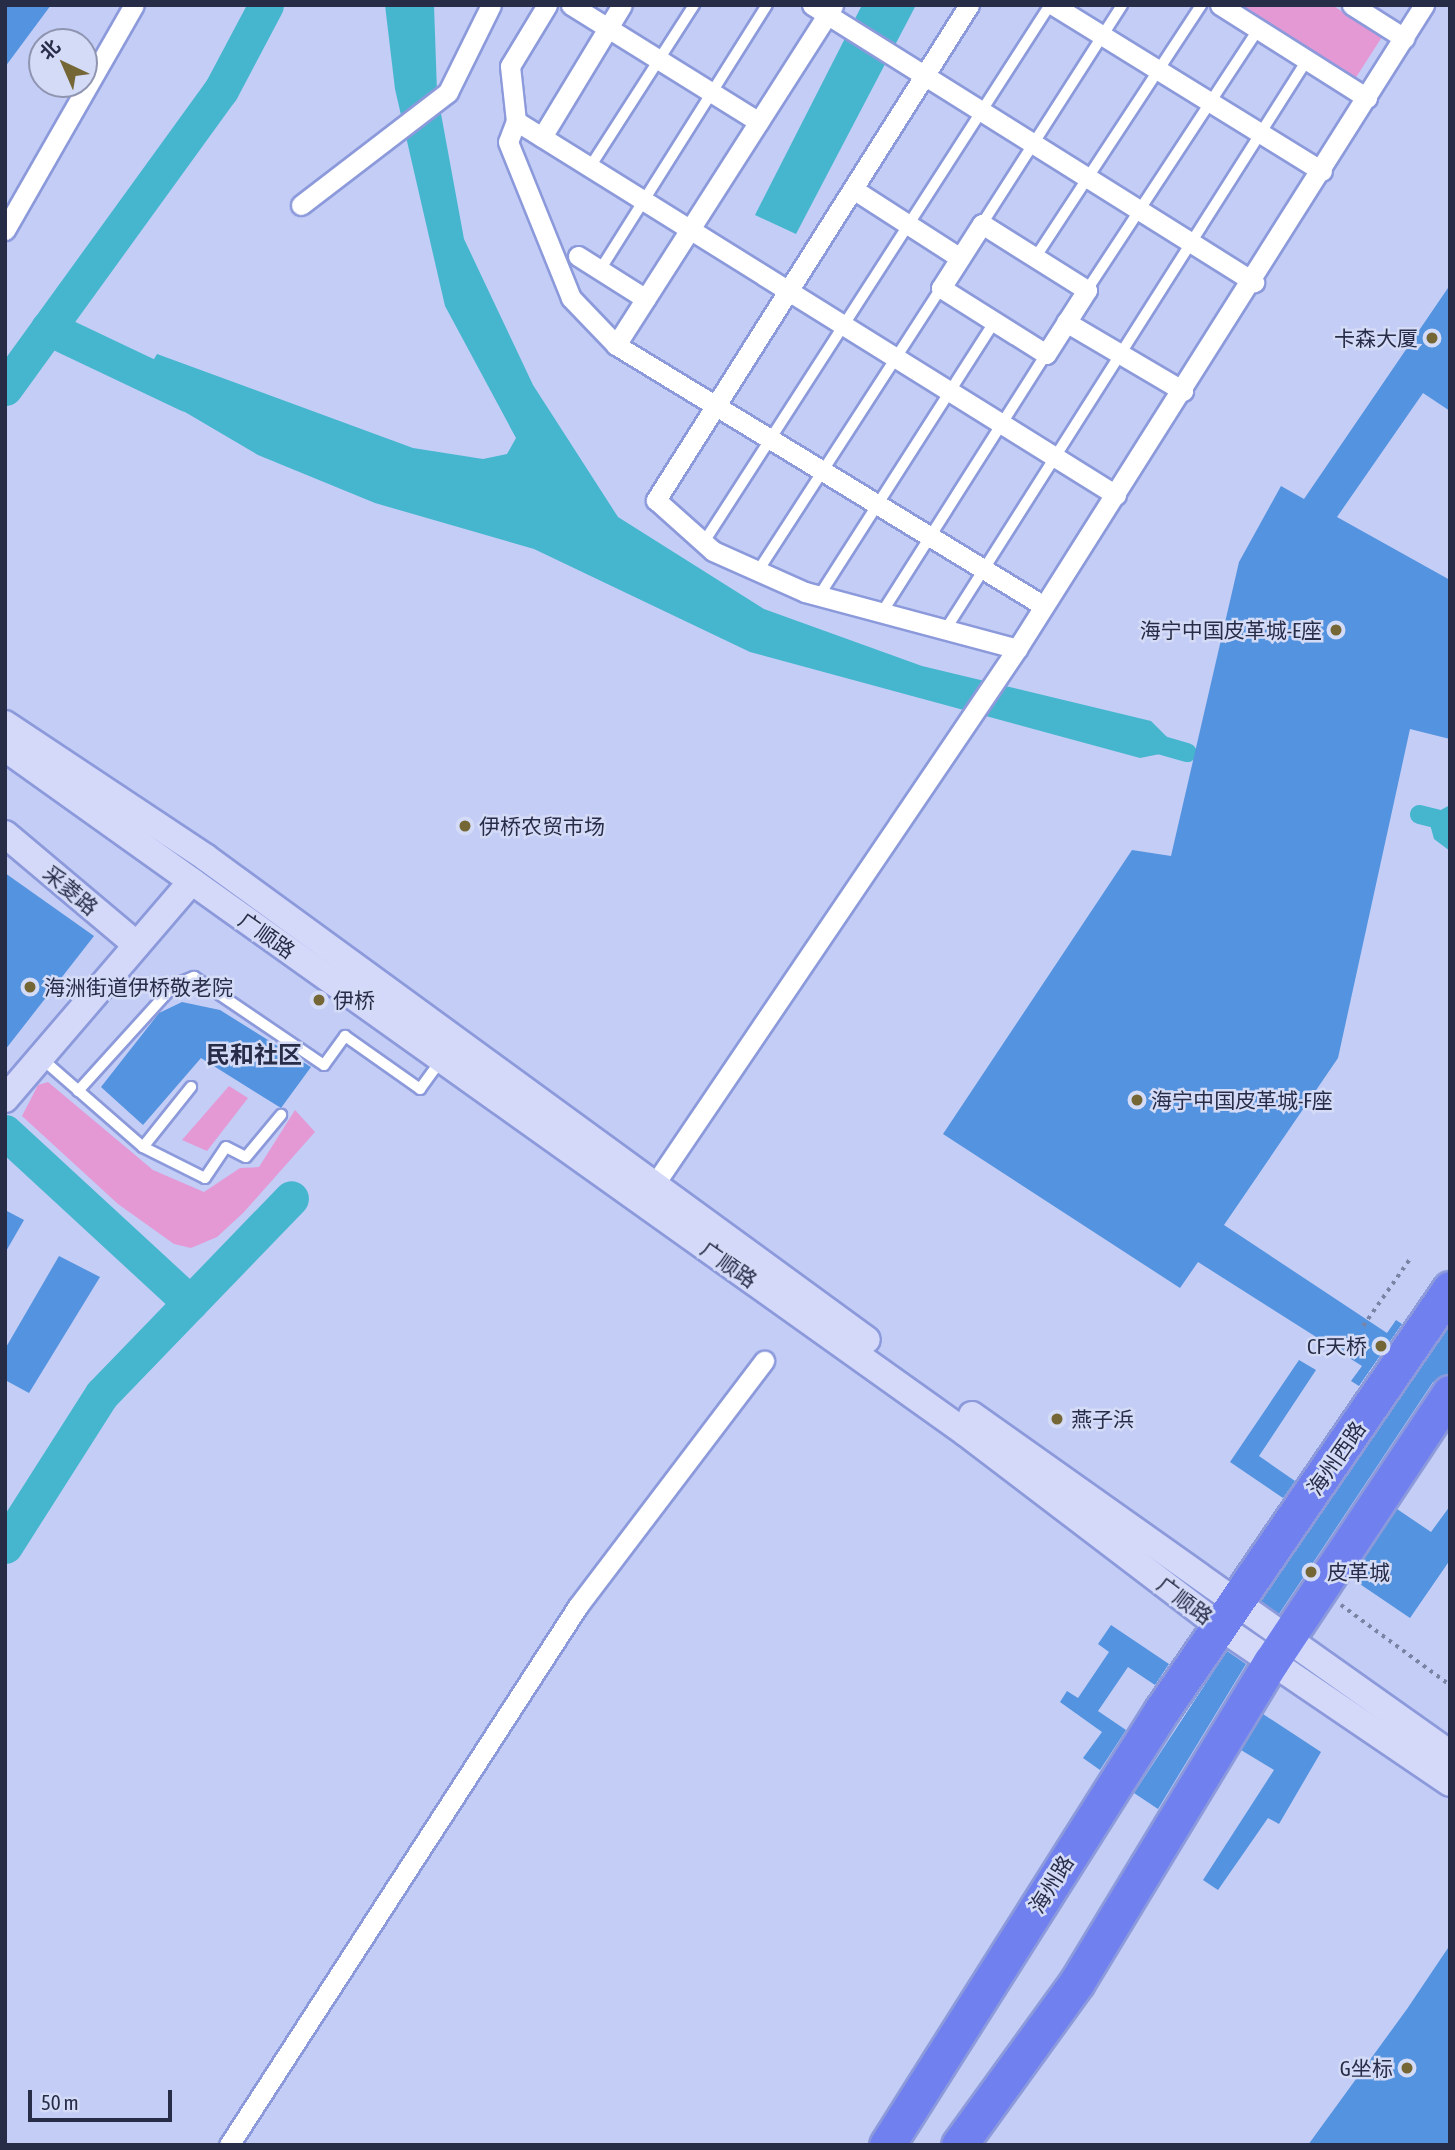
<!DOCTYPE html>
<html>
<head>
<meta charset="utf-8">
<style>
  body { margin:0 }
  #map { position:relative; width:1455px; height:2150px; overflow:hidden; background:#c3cdf6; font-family:"Asap Condensed","Noto Sans SC",sans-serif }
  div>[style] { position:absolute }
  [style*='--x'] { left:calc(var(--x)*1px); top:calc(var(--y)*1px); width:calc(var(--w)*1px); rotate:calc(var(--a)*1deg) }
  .green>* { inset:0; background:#e499d5 }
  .water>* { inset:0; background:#46b6ce }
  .canal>* { height:19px; margin:-9.5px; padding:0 9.5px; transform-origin:9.5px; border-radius:9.5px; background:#46b6ce }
  .river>* { height:35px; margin:-17.5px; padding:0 17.5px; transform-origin:17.5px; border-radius:17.5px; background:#46b6ce }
  .building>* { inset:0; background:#5493df }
  .path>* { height:3.5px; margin-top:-1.75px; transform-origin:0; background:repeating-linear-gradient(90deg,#7b83a5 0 3.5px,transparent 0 8.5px) }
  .roads { filter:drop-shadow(2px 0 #8c9adb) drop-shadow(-2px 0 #8c9adb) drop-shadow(0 2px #8c9adb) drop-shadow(0 -2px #8c9adb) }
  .lane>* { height:10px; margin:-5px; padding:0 5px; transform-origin:5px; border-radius:5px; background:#fff }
  .street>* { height:19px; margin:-9.5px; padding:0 9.5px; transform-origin:9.5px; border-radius:9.5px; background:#fff }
  .secondary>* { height:26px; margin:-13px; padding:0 13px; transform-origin:13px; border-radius:13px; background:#d4d9fa }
  .highway>* { height:35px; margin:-17.5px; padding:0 17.5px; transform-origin:17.5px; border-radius:17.5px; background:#7081ef }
  .dots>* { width:19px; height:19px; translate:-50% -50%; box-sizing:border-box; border:4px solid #d4dbf6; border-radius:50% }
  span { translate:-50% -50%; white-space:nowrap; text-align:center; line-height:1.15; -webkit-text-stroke:5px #d4dbf6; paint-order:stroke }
  .poi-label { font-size:21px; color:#272d47 }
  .right { translate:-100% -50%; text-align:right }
  .left { translate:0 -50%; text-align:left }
  .street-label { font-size:21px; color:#272d47 }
  .quarter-label { font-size:24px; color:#272d47; font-weight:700 }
  .frame { position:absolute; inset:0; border:7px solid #272d47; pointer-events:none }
  .north { position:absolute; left:28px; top:28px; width:70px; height:70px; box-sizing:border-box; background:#d4dbf6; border:2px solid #8f95b0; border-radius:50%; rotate:316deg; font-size:19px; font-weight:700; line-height:28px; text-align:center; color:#272d47 }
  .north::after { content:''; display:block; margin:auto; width:24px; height:32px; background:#756735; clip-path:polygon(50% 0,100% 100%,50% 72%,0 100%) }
  .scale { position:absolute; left:28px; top:2090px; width:144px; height:32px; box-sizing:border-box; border:4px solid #272d47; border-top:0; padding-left:9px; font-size:21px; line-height:24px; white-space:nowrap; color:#272d47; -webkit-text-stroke:5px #d4dbf6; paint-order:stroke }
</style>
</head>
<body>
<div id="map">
  <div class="green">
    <i style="clip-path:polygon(1231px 5px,1332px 5px,1382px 37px,1353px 82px)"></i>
    <i style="clip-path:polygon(48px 1082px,153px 1170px,204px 1192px,240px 1168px,259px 1167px,295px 1110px,315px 1132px,243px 1213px,217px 1237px,191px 1248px,174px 1244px,118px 1204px,22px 1116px,38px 1085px)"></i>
    <i style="clip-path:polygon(229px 1086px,248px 1098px,207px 1151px,182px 1140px)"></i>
  </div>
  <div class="water">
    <i style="clip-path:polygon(385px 5px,434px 5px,437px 92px,464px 239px,533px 385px,618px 517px,764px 609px,922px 666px,1151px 721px,1180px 750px,1140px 758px,750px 652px,534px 549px,375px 503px,258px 455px,139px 385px,157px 354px,413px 448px,483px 459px,507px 454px,516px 438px,445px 306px,395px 89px)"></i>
    <i style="clip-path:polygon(862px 5px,916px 5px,796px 234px,755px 215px)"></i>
    <i style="clip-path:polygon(1450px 805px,1450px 851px,1434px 839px,1428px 817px)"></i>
  </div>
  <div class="canal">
    <i style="--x:1155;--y:743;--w:33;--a:16"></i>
    <i style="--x:1419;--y:814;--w:32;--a:14"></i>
  </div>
  <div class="river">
    <i style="--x:48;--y:328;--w:154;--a:25.4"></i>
    <i style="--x:5;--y:388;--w:368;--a:-54.1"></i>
    <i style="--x:221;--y:90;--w:96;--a:-62.1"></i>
    <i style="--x:5;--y:1132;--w:252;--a:42.7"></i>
    <i style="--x:5;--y:1546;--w:180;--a:-57.5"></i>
    <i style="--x:102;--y:1394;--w:272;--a:-46"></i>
  </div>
  <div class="building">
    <i style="clip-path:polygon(5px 5px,51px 5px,5px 67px)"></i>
    <i style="clip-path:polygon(1450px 285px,1450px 411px,1423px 393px,1337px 517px,1450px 580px,1450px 739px,1410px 729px,1338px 1058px,1224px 1225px,1387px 1333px,1396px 1320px,1402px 1324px,1359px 1386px,1351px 1381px,1362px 1366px,1198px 1262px,1180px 1288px,943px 1134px,1132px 850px,1171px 856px,1239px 562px,1281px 486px,1304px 499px)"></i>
    <i style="clip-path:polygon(5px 873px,94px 936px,5px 1050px)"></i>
    <i style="clip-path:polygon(182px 1002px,220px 1010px,311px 1067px,281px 1108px,201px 1058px,143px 1125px,101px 1087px,159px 1013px)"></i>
    <i style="clip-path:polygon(5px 1210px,24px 1220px,5px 1253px)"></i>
    <i style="clip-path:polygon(59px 1256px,100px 1277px,29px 1393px,5px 1380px,5px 1349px)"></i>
    <i style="clip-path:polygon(1450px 1325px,1450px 1373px,1433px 1382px,1279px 1614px,1261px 1601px)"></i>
    <i style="clip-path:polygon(1299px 1360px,1316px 1370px,1259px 1456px,1295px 1481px,1283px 1498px,1230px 1462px)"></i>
    <i style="clip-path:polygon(1450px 1506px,1450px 1560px,1410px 1618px,1351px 1578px,1397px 1509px,1431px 1532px)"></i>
    <i style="clip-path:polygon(1111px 1625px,1169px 1664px,1155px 1685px,1128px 1667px,1098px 1711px,1126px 1730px,1100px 1770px,1083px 1758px,1102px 1732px,1060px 1702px,1067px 1691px,1078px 1698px,1109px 1652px,1098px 1644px)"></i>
    <i style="clip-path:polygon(1227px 1651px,1246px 1664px,1158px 1809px,1134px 1793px)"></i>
    <i style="clip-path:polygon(1263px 1714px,1321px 1752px,1279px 1824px,1268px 1818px,1218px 1890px,1203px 1880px,1274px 1770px,1241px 1750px)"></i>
    <i style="clip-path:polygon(1450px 1945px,1450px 2145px,1308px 2145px,1407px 2009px)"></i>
  </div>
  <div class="path">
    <i style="--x:1363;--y:1326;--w:82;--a:-55"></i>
    <i style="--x:1341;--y:1605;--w:135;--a:36.3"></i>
  </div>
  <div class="roads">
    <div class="lane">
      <i style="--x:590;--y:167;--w:193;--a:-57.3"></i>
      <i style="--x:982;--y:224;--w:260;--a:-57.4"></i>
      <i style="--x:1035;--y:258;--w:303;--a:-56.7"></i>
      <i style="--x:600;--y:270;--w:313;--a:-57.8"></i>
      <i style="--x:1087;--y:290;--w:311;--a:-56.7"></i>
      <i style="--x:704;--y:542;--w:639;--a:-57.21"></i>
      <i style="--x:758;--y:571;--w:337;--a:-57.1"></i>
      <i style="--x:819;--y:596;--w:325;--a:-57.4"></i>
      <i style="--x:881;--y:614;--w:308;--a:-57.6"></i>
      <i style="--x:944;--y:632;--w:677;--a:-57.6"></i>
      <i style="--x:41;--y:1058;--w:135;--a:41.1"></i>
      <i style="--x:143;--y:1147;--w:69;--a:26.6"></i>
      <i style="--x:205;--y:1178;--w:37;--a:-56"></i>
      <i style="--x:226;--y:1147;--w:22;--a:27"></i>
      <i style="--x:246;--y:1157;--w:55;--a:-50.2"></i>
      <i style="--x:78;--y:1091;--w:143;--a:-47.8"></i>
      <i style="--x:174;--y:985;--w:22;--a:-22"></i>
      <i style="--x:194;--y:977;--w:157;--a:34.1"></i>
      <i style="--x:324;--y:1065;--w:36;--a:-54"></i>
      <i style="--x:345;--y:1036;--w:92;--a:35.2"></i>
      <i style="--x:420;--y:1089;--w:36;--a:-54"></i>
      <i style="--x:143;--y:1147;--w:77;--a:-51.3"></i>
    </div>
    <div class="street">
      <i style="--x:547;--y:5;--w:71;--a:121.2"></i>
      <i style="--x:510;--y:66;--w:55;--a:83.8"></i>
      <i style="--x:516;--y:121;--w:22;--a:111"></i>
      <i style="--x:508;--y:142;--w:168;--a:68"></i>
      <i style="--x:571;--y:298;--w:65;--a:46.2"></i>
      <i style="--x:616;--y:345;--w:501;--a:31.38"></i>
      <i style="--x:571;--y:5;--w:221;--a:31.9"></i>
      <i style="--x:812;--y:5;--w:522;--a:32.08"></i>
      <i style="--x:969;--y:5;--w:586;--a:122.31"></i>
      <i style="--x:656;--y:500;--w:76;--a:41.8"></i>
      <i style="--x:713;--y:551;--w:101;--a:24"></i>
      <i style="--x:805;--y:592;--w:220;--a:15"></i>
      <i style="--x:1053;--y:5;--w:316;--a:31.7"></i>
      <i style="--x:1220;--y:5;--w:174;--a:32.3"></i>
      <i style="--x:1352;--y:5;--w:62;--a:32.4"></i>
      <i style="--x:516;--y:121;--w:707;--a:31.94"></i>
      <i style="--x:542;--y:137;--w:154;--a:-58.8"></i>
      <i style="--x:853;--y:189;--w:127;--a:32.8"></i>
      <i style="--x:301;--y:205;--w:185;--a:-37.5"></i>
      <i style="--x:448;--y:92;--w:97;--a:-63.7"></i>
      <i style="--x:982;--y:224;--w:124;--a:32.2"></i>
      <i style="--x:1087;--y:290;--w:76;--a:122.6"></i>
      <i style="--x:1046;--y:354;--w:124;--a:-147.8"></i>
      <i style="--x:941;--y:288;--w:76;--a:-57.4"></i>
      <i style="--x:5;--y:230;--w:259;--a:-60.2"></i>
      <i style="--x:578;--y:256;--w:80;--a:32.3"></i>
      <i style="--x:1066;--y:322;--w:136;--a:30.5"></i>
      <i style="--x:616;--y:345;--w:403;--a:-57.4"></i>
      <i style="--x:648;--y:1194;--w:658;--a:-55.9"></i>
      <i style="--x:1017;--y:649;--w:762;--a:-57.71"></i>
      <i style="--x:229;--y:2145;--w:642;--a:-57.08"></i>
      <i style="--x:578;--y:1606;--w:308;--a:-52.8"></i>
    </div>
    <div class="secondary">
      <i style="--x:5;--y:724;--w:240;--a:33.6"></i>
      <i style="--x:205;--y:857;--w:819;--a:36.11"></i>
      <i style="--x:5;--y:748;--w:1180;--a:35.48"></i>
      <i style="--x:966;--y:1433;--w:318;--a:37.3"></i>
      <i style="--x:1219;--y:1626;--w:279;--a:34.2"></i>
      <i style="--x:5;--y:834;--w:172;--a:40.1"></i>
      <i style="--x:5;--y:1099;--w:287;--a:-49.4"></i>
      <i style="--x:972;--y:1415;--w:586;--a:35.34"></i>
    </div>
    <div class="highway">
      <i style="--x:887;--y:2145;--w:515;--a:-57.7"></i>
      <i style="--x:1162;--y:1710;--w:510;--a:-55.62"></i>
      <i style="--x:959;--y:2145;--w:201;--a:-54.1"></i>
      <i style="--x:1077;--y:1982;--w:374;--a:-58.8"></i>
      <i style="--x:1271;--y:1662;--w:323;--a:-56.4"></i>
    </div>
  </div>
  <div class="dots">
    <i style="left:1432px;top:338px;background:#756735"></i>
    <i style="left:1336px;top:630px;background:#756735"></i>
    <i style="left:465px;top:826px;background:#756735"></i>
    <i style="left:30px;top:987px;background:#756735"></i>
    <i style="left:319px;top:1000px;background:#756735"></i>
    <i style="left:1137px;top:1100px;background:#756735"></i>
    <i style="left:1381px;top:1346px;background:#756735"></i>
    <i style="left:1057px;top:1419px;background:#756735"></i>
    <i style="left:1311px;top:1572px;background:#756735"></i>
    <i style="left:1407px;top:2068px;background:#756735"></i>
  </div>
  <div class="poi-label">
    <span class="right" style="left:1418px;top:338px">卡森大厦</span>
    <span class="right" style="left:1322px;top:630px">海宁中国皮革城-E座</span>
    <span class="left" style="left:479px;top:826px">伊桥农贸市场</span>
    <span class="left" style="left:44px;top:987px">海洲街道伊桥敬老院</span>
    <span class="left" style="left:333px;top:1000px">伊桥</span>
    <span class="left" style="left:1151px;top:1100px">海宁中国皮革城-F座</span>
    <span class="right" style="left:1367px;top:1346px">CF天桥</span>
    <span class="left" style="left:1071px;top:1419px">燕子浜</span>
    <span class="left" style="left:1327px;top:1572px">皮革城</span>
    <span class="right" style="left:1393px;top:2068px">G坐标</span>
  </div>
  <div class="street-label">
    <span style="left:71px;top:890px;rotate:40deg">采菱路</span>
    <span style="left:267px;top:935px;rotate:35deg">广顺路</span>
    <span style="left:729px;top:1264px;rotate:35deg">广顺路</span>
    <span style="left:1336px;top:1458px;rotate:-55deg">海州西路</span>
    <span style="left:1185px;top:1600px;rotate:37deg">广顺路</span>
    <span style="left:1051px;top:1884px;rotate:-58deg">海州路</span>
  </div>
  <div class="quarter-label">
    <span style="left:254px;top:1055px">民和社区</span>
  </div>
  <div class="frame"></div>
  <div class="north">北</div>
  <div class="scale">50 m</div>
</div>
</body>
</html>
